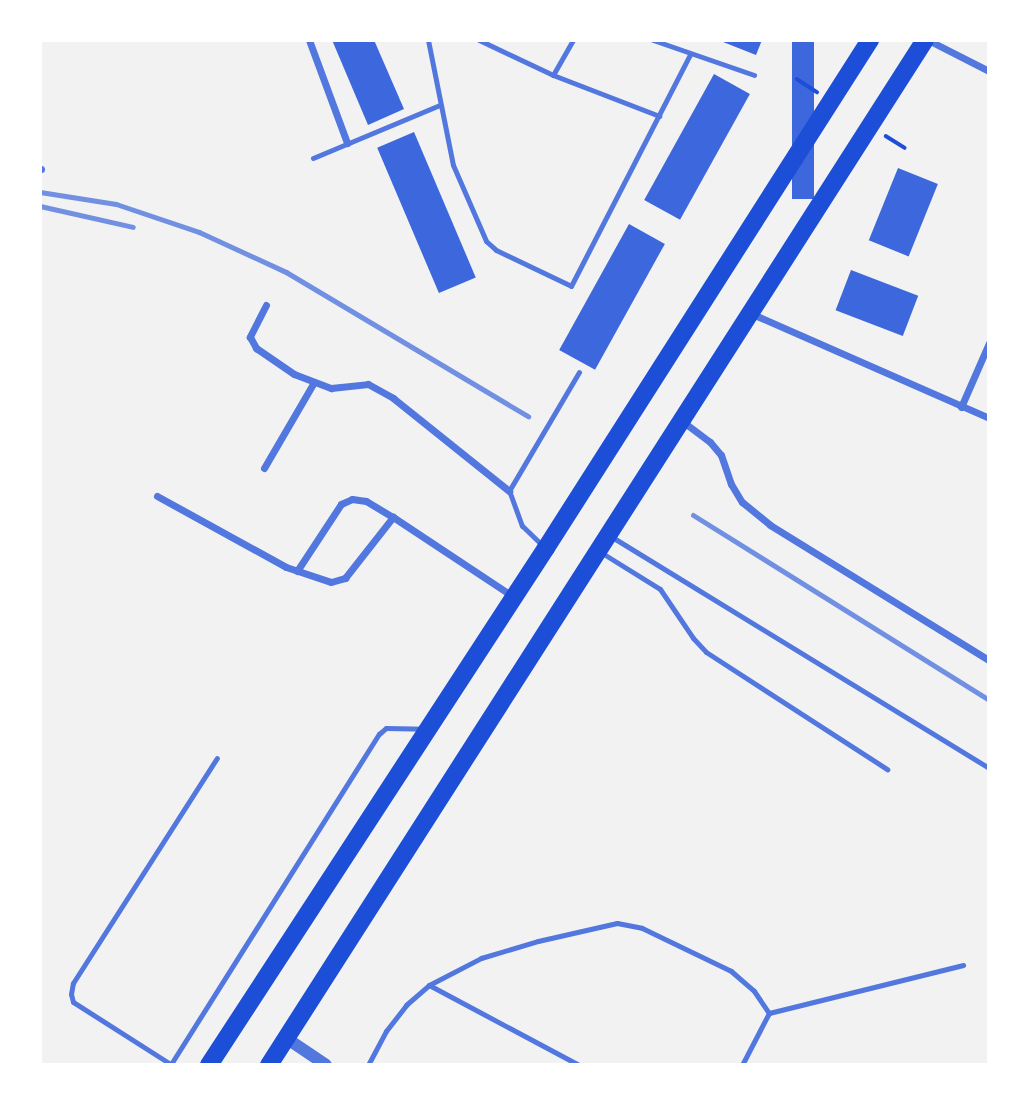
<!DOCTYPE html>
<html>
<head>
<meta charset="utf-8">
<style>
  body { margin:0 }
  #map { position:relative; width:1029px; height:1105px; overflow:hidden; background:#f2f2f2; font-family:Lato,sans-serif }
  div>[style] { position:absolute }
  [style*='--x'] { left:calc(var(--x)*1px); top:calc(var(--y)*1px); width:calc(var(--w)*1px); rotate:calc(var(--a)*1deg) }
  .building>* { inset:0; background:#3d67dc; transform-origin:0 0 }
  .path>* { height:3.5px; margin:-1.75px; padding:0 1.75px; transform-origin:1.75px; border-radius:1.75px; background:#1d4ed8 }
  .service>* { height:5px; margin:-2.5px; padding:0 2.5px; transform-origin:2.5px; border-radius:2.5px; background:#5277de }
  .minor>* { height:7px; margin:-3.5px; padding:0 3.5px; transform-origin:3.5px; border-radius:3.5px; background:#5277de }
  .tertiary>* { height:12px; margin:-6px; padding:0 6px; transform-origin:6px; border-radius:6px; background:#5277de }
  .primary>* { height:18px; margin:-9px; padding:0 9px; transform-origin:9px; border-radius:9px; background:#1d4ed8 }
  .rail>* { height:5px; margin:-2.5px; padding:0 2.5px; transform-origin:2.5px; border-radius:2.5px; background:#7290e2 }
  span { translate:-50% -50%; white-space:nowrap; text-align:center; line-height:1.15; -webkit-text-stroke:6px #fff; paint-order:stroke }
  .frame { position:absolute; inset:0; border:42px solid #fff; pointer-events:none }
</style>
</head>
<body>
<div id="map">
  <div class="building">
    <i style="clip-path:polygon(332px 40px,374px 40px,404px 109px,368px 125px)"></i>
    <i style="clip-path:polygon(718px 40px,762px 40px,756px 55px)"></i>
    <i style="left:792px;top:40px;width:22px;height:159px"></i>
    <i style="left:714px;top:74px;width:41px;height:144px;rotate:29deg"></i>
    <i style="left:414px;top:132px;width:158px;height:40px;rotate:67deg"></i>
    <i style="left:898px;top:168px;width:43px;height:78px;rotate:22deg"></i>
    <i style="left:629px;top:224px;width:41px;height:144px;rotate:29deg"></i>
    <i style="left:851px;top:270px;width:72px;height:43px;rotate:21deg"></i>
  </div>
  <div class="path">
    <i style="--x:797;--y:79;--w:24;--a:33"></i>
    <i style="--x:886;--y:136;--w:22;--a:32"></i>
  </div>
  <div class="service">
    <i style="--x:428;--y:40;--w:127;--a:78.7"></i>
    <i style="--x:453;--y:165;--w:83;--a:66.5"></i>
    <i style="--x:486;--y:241;--w:13;--a:42"></i>
    <i style="--x:496;--y:250;--w:83;--a:25.6"></i>
    <i style="--x:571;--y:286;--w:261;--a:-62.8"></i>
    <i style="--x:479;--y:40;--w:82;--a:25.3"></i>
    <i style="--x:553;--y:75;--w:114;--a:21.1"></i>
    <i style="--x:653;--y:40;--w:107;--a:19.1"></i>
    <i style="--x:553;--y:75;--w:40;--a:-60.3"></i>
    <i style="--x:313;--y:158;--w:138;--a:-22.7"></i>
    <i style="--x:612;--y:537;--w:442;--a:31.5"></i>
    <i style="--x:542;--y:545;--w:28;--a:-136"></i>
    <i style="--x:522;--y:526;--w:37;--a:-110"></i>
    <i style="--x:509;--y:491;--w:138;--a:-59.5"></i>
    <i style="--x:602;--y:553;--w:68;--a:31.8"></i>
    <i style="--x:660;--y:589;--w:59;--a:56"></i>
    <i style="--x:693;--y:638;--w:19;--a:47"></i>
    <i style="--x:706;--y:652;--w:216;--a:32.9"></i>
    <i style="--x:429;--y:985;--w:170;--a:28.1"></i>
    <i style="--x:171;--y:1064;--w:390;--a:-57.8"></i>
    <i style="--x:379;--y:734;--w:9;--a:-41"></i>
    <i style="--x:386;--y:728;--w:39;--a:1"></i>
    <i style="--x:172;--y:1065;--w:117;--a:-147.5"></i>
    <i style="--x:73;--y:1002;--w:8;--a:-104"></i>
    <i style="--x:71;--y:994;--w:11;--a:-80"></i>
    <i style="--x:73;--y:983;--w:267;--a:-57.4"></i>
    <i style="--x:368;--y:1065;--w:38;--a:-62"></i>
    <i style="--x:386;--y:1031;--w:33;--a:-52"></i>
    <i style="--x:406;--y:1005;--w:30;--a:-41"></i>
    <i style="--x:429;--y:985;--w:59;--a:-27.4"></i>
    <i style="--x:481;--y:958;--w:59;--a:-16.6"></i>
    <i style="--x:538;--y:941;--w:81;--a:-12.8"></i>
    <i style="--x:617;--y:923;--w:25;--a:11"></i>
    <i style="--x:642;--y:928;--w:99;--a:25.8"></i>
    <i style="--x:731;--y:971;--w:30;--a:41"></i>
    <i style="--x:754;--y:991;--w:27;--a:56"></i>
    <i style="--x:742;--y:1065;--w:59;--a:-62.6"></i>
    <i style="--x:769;--y:1013;--w:200;--a:-13.9"></i>
  </div>
  <div class="minor">
    <i style="--x:309;--y:40;--w:110;--a:69.7"></i>
    <i style="--x:928;--y:40;--w:68;--a:26.9"></i>
    <i style="--x:40;--y:169;--w:1;--a:0"></i>
    <i style="--x:266;--y:305;--w:36;--a:117"></i>
    <i style="--x:250;--y:337;--w:13;--a:61"></i>
    <i style="--x:256;--y:348;--w:46;--a:34.4"></i>
    <i style="--x:294;--y:374;--w:40;--a:21"></i>
    <i style="--x:331;--y:388;--w:37;--a:-6"></i>
    <i style="--x:368;--y:384;--w:29;--a:29"></i>
    <i style="--x:393;--y:398;--w:149;--a:38.7"></i>
    <i style="--x:750;--y:313;--w:261;--a:23.7"></i>
    <i style="--x:961;--y:407;--w:70;--a:-66.4"></i>
    <i style="--x:682;--y:421;--w:35;--a:37"></i>
    <i style="--x:710;--y:442;--w:17;--a:50"></i>
    <i style="--x:721;--y:455;--w:31;--a:71"></i>
    <i style="--x:731;--y:484;--w:21;--a:59"></i>
    <i style="--x:742;--y:502;--w:36;--a:39"></i>
    <i style="--x:770;--y:525;--w:257;--a:31.7"></i>
    <i style="--x:264;--y:468;--w:99;--a:-59.8"></i>
    <i style="--x:157;--y:496;--w:147;--a:28.8"></i>
    <i style="--x:286;--y:567;--w:47;--a:18.4"></i>
    <i style="--x:331;--y:582;--w:15;--a:-16"></i>
    <i style="--x:345;--y:578;--w:78;--a:-51.8"></i>
    <i style="--x:297;--y:571;--w:80;--a:-56.7"></i>
    <i style="--x:341;--y:504;--w:12;--a:-24"></i>
    <i style="--x:352;--y:499;--w:14;--a:8"></i>
    <i style="--x:366;--y:501;--w:31;--a:31"></i>
    <i style="--x:393;--y:517;--w:145;--a:33.5"></i>
  </div>
  <div class="tertiary">
    <i style="--x:286;--y:1038;--w:48;--a:34"></i>
  </div>
  <div class="primary">
    <i style="--x:209;--y:1065;--w:617;--a:-56.9"></i>
    <i style="--x:546;--y:548;--w:603;--a:-57.47"></i>
    <i style="--x:269;--y:1065;--w:1217;--a:-57.38"></i>
  </div>
  <div class="rail">
    <i style="--x:40;--y:192;--w:77;--a:9"></i>
    <i style="--x:116;--y:204;--w:88;--a:18.6"></i>
    <i style="--x:199;--y:232;--w:96;--a:24.7"></i>
    <i style="--x:286;--y:272;--w:282;--a:30.8"></i>
    <i style="--x:40;--y:206;--w:95;--a:12.7"></i>
    <i style="--x:693;--y:515;--w:349;--a:32"></i>
  </div>
  <div class="frame"></div>
</div>
</body>
</html>
